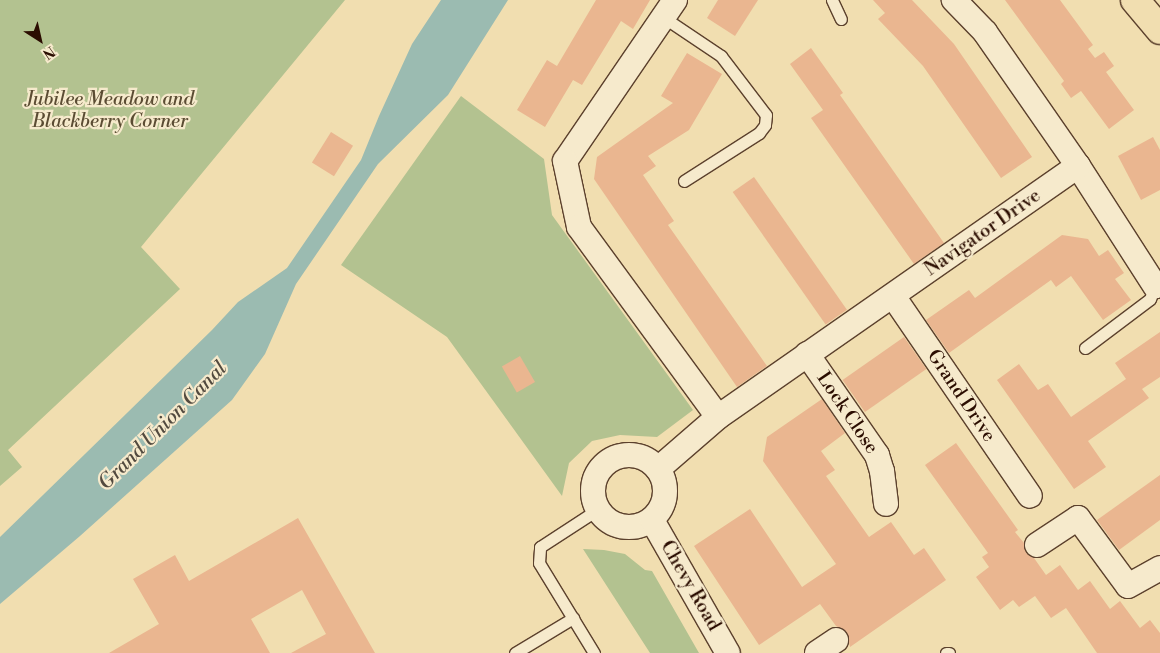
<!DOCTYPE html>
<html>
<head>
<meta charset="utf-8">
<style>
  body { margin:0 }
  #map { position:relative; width:1160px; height:653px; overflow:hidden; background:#f1deb0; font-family:"Libre Bodoni",serif }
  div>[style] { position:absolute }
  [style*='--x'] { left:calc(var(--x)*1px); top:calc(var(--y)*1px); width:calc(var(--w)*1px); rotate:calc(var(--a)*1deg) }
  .green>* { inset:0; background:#b3c290 }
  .water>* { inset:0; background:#9bbbb1 }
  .building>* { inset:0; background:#eab690; transform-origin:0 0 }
  .roads { filter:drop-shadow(1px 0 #5c412d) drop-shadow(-1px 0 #5c412d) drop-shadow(0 1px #5c412d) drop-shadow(0 -1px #5c412d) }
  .service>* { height:11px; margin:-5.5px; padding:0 5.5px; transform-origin:5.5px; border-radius:5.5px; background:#f6eacc }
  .minor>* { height:24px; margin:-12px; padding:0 12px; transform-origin:12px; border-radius:12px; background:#f6eacc }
  .minor>.ring { margin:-12px; padding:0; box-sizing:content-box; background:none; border:24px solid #f6eacc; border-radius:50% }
  .primary>* { height:28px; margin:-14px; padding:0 14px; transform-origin:14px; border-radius:14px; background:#f1deb0 }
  span { translate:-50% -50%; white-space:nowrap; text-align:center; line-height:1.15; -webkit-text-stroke:4.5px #f6eacc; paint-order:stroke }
  .park-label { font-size:19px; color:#5b4c33; font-style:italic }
  .street-label { font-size:19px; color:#2b0d01 }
  .water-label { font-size:20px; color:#524a3f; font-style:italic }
  .north { position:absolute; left:15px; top:15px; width:50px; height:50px; -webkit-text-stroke:4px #f6eacc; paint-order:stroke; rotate:145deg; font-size:14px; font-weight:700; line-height:20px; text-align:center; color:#2b0d01 }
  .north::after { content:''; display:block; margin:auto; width:18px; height:22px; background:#2b0d01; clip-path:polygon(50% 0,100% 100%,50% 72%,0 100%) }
</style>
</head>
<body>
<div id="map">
  <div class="green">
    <i style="clip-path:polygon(0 0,345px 0,141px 247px,180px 289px,8px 450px,22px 467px,0 486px)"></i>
    <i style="clip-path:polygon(461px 96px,544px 159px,552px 215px,693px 410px,657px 437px,620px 435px,592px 441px,569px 463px,562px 496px,447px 337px,341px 265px)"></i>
    <i style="clip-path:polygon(583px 549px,604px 550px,625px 554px,645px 570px,652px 571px,699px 653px,650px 653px)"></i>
  </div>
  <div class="water">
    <i style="clip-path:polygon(441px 0,508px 0,448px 95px,378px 164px,296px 284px,265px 354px,232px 400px,80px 536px,0 604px,0 537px,212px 330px,238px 302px,287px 268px,361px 160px,379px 116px,412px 44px)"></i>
  </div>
  <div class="building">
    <i style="clip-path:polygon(596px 0,650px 0,633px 29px,621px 21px,582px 85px,573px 80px,545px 127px,517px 110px,547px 60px,557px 66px)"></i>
    <i style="clip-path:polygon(718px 0,758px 0,735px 36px,707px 18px)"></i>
    <i style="clip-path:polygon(873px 0,912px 0,954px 44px,1032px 157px,1001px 178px,923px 66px,878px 19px,885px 13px)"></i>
    <i style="clip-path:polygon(1005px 0,1060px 0,1093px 45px,1088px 49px,1095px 58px,1104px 52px,1114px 66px,1106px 72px,1134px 110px,1109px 129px,1081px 91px,1071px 98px,1061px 84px,1064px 81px)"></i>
    <i style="clip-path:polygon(811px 48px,843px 93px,840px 95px,944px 243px,914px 264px,811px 118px,823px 110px,790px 64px)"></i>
    <i style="clip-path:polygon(687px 53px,722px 74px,689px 130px,648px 156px,656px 166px,643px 175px,674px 221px,668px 225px,767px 366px,737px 387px,594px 179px,597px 157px,673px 103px,661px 96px)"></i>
    <i style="left:331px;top:132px;width:26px;height:36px;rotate:32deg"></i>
    <i style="clip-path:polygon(1153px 137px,1160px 150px,1160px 190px,1141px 200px,1118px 156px)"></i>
    <i style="left:754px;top:177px;width:162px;height:26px;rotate:55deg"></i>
    <i style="clip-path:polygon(1062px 235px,1088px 239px,1099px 256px,1108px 250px,1124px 273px,1115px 279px,1131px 300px,1103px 320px,1071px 276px,1056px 287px,1051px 280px,949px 353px,926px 320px,969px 290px,975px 298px)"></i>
    <i style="clip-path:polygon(1160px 332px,1160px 377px,1142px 389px,1149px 398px,1088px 441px,1106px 467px,1074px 489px,997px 380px,1019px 364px,1038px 390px,1048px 384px,1071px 417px,1126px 379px,1115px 363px)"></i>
    <i style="left:904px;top:337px;width:39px;height:75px;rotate:55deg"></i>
    <i style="left:520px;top:356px;width:30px;height:21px;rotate:60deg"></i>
    <i style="clip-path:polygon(822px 399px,845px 433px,821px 451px,835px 470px,826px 476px,869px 537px,891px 522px,914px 555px,924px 548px,946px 580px,850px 647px,847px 632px,836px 626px,820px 604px,759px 645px,694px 546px,750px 509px,802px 587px,836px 564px,763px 461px,767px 437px)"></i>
    <i style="clip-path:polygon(956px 443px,1018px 530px,1015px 532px,1024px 543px,1026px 553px,1034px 558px,1046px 575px,1060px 565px,1078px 590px,1090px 581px,1110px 609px,1120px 601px,1140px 628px,1150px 620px,1160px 633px,1160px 653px,1097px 653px,1066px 608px,1051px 618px,1035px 596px,1019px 607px,1013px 600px,1000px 610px,976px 577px,989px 567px,982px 557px,988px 553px,925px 465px)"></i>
    <i style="clip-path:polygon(1160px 475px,1160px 520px,1119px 550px,1097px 520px)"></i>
    <i style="clip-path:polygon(298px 518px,375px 653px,291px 653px,326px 634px,302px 590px,251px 619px,270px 653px,109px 653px,159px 624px,133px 579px,175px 555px,189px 581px)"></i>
  </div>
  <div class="roads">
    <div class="service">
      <i style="--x:832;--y:0;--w:21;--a:65"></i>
      <i style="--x:663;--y:17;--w:70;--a:33.9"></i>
      <i style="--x:721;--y:56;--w:74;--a:52.7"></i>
      <i style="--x:766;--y:115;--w:10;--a:96"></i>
      <i style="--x:765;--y:125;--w:10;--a:127"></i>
      <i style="--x:759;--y:133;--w:89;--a:147.4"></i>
      <i style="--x:1085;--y:348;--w:81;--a:-37"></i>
      <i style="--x:1150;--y:299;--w:14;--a:-69"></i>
      <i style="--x:515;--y:653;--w:68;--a:-31.1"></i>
      <i style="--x:594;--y:653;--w:105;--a:-121.4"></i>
      <i style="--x:539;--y:563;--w:16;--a:-86"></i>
      <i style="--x:540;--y:547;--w:68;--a:-33"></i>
      <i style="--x:946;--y:653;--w:3;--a:0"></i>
    </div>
    <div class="minor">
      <i style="--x:675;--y:0;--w:195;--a:124.3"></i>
      <i style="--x:565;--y:161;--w:67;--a:78"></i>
      <i style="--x:579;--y:227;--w:235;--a:53.8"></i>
      <i style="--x:1078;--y:166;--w:143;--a:57.3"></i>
      <i style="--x:893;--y:296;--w:242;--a:55.6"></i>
      <i style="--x:807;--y:354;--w:123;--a:55.3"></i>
      <i style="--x:877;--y:455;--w:17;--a:73"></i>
      <i style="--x:882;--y:471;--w:33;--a:83"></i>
      <i class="ring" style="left:593px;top:455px;width:48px;height:48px"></i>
      <i style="--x:658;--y:469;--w:79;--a:-40.9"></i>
      <i style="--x:718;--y:417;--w:439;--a:-34.9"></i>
      <i style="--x:1078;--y:166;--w:163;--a:-124.8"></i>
      <i style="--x:985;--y:32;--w:45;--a:-134.1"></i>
      <i style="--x:652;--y:520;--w:153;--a:60.3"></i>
      <i style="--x:1037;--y:545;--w:49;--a:-33.4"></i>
      <i style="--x:1078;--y:518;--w:84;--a:53.7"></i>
      <i style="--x:1128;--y:586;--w:37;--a:-29"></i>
      <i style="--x:817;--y:653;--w:23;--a:-34"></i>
    </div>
    <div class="primary">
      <i style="--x:1135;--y:0;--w:39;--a:50"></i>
    </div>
  </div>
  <div class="park-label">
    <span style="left:110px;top:111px">Jubilee Meadow and<br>Blackberry Corner</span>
  </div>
  <div class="street-label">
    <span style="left:983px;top:233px;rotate:-35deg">Navigator Drive</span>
    <span style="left:961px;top:396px;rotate:56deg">Grand Drive</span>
    <span style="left:847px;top:413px;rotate:56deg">Lock Close</span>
    <span style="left:690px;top:586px;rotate:60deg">Chevy Road</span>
  </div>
  <div class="water-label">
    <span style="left:163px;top:426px;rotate:-45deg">Grand Union Canal</span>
  </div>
  <div class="north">N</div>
</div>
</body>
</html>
